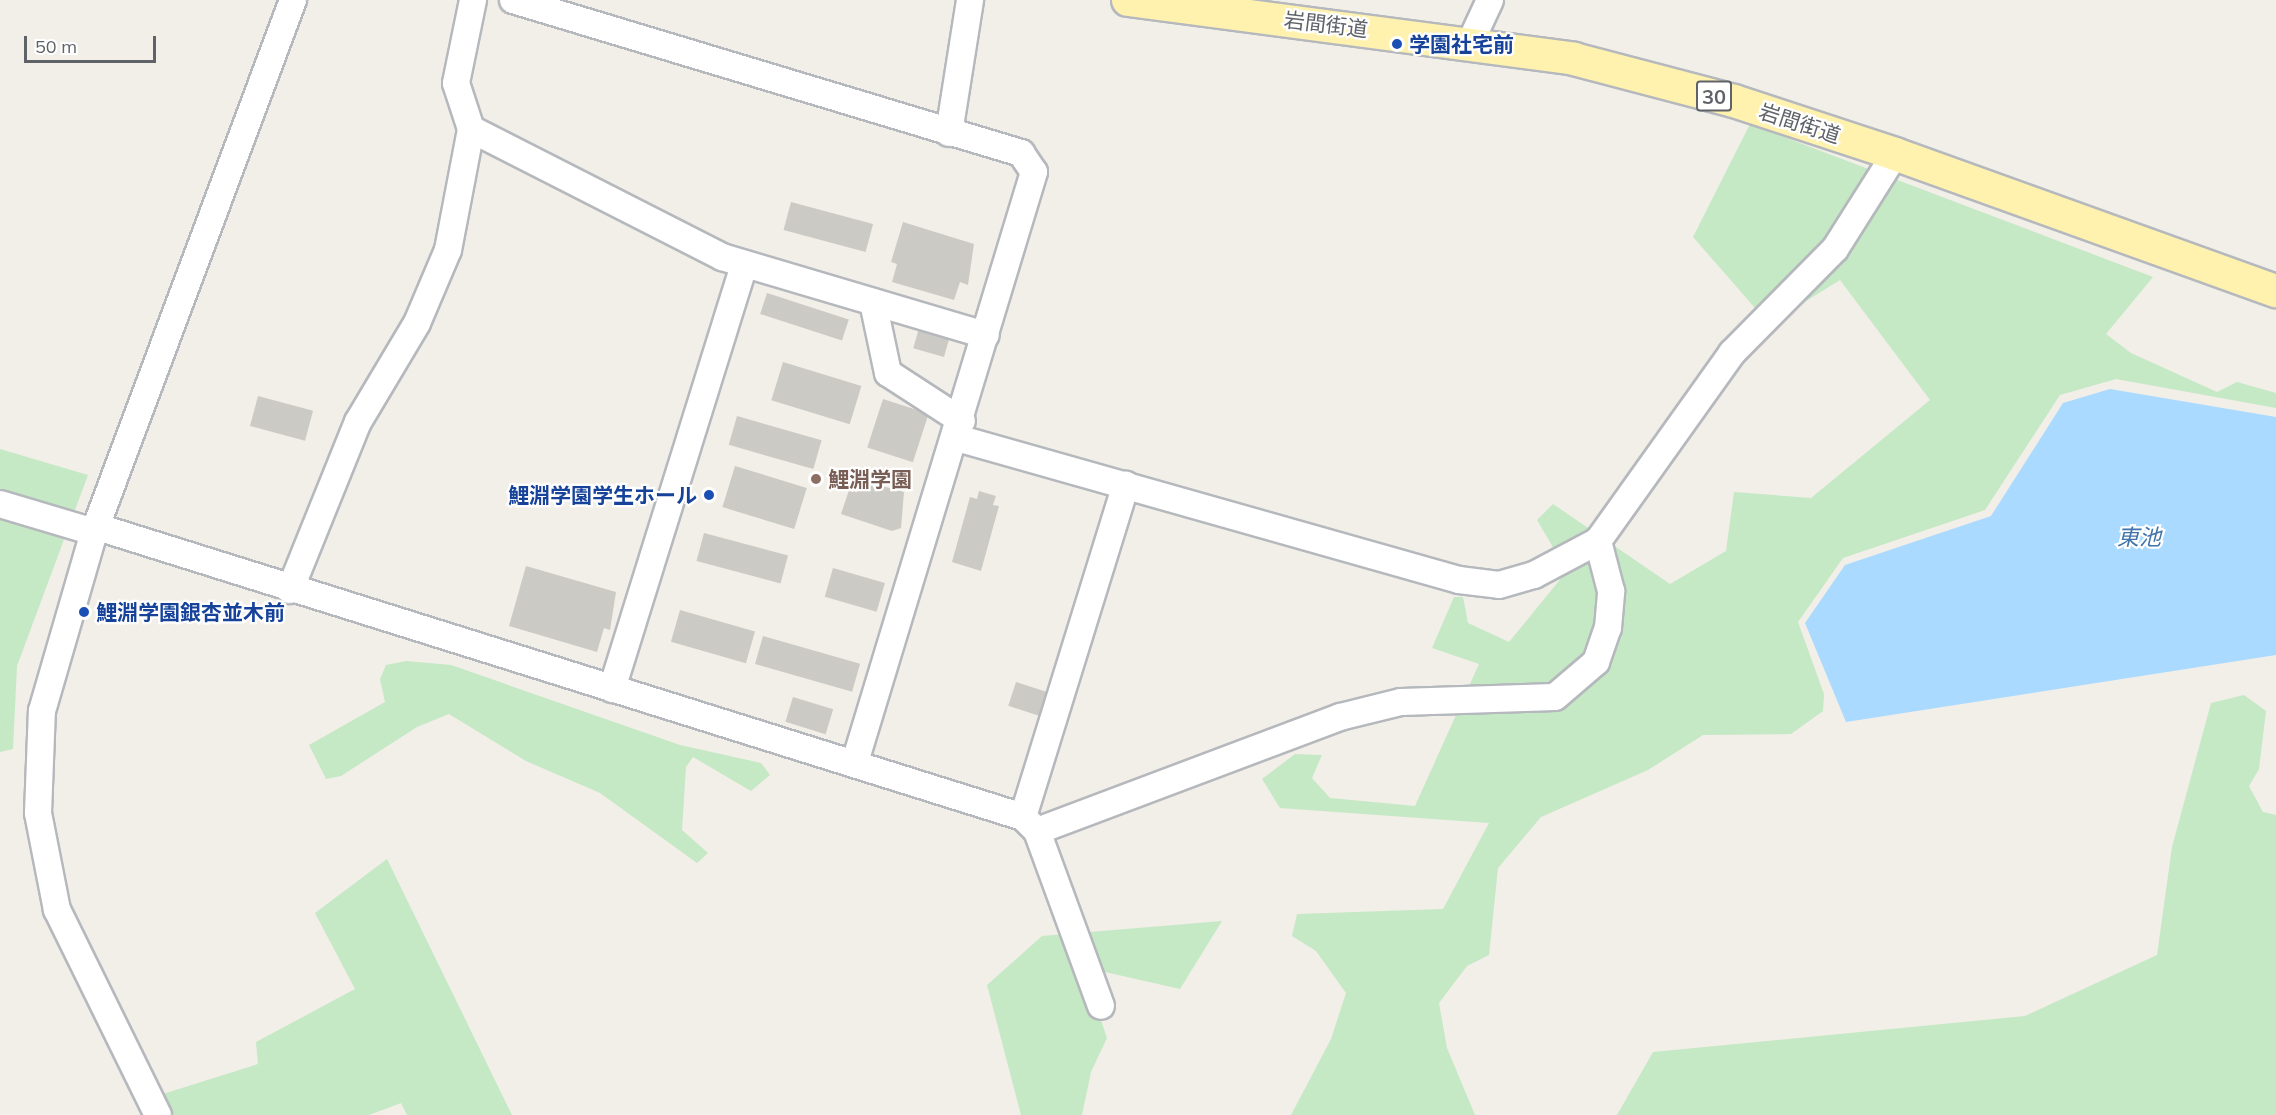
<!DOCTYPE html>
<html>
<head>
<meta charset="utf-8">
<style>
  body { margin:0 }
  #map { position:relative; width:2276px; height:1115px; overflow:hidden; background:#f1efe8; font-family:Mulish,"Noto Sans JP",sans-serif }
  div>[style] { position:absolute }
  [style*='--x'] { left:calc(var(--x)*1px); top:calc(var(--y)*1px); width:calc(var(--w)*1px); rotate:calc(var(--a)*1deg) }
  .green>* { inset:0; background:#c5e8c5 }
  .water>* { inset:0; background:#aadaff }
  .building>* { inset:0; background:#cccac5; transform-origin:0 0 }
  .roads { filter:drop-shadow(2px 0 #b5b8bc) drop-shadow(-2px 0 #b5b8bc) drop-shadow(0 2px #b5b8bc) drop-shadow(0 -2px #b5b8bc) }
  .minor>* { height:26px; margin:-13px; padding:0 13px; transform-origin:13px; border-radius:13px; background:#fff }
  .major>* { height:32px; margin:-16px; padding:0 16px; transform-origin:16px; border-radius:16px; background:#fff2af }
  .dots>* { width:16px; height:16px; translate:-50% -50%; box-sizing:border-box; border:3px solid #fff; border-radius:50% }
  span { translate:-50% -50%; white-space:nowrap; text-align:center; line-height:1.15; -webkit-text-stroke:4.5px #fff; paint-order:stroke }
  .shield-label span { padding:2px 4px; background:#fff; border:2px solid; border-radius:4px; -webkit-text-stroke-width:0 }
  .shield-label { font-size:20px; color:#5f6368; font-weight:700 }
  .street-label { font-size:21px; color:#5f6368 }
  .transit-label { font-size:21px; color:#164399; font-weight:700 }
  .left { translate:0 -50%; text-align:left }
  .right { translate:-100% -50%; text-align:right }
  .education-label { font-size:21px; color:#785e54; font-weight:700 }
  .water-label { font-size:22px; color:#4174aa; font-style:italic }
  .scale { position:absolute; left:24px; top:36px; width:132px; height:27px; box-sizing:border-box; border:3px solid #5f6368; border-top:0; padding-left:8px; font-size:18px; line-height:21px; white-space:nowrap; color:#5f6368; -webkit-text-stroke:4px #fff; paint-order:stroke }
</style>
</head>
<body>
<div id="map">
  <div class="green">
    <i style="clip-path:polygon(1750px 124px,2153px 277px,2106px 334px,2131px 353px,2217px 392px,2237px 382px,2276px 393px,2276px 408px,2116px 379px,2060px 395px,1985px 510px,1843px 558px,1798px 622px,1824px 694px,1823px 711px,1791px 734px,1703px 735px,1648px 770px,1541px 817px,1498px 868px,1489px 955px,1467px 966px,1439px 1003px,1447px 1048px,1475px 1115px,1291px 1115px,1331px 1039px,1346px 993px,1316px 951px,1292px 936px,1297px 914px,1443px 909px,1489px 823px,1280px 808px,1262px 779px,1295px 754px,1322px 755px,1312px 778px,1330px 798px,1415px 806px,1479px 664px,1432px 648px,1454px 597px,1463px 597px,1468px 623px,1509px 642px,1567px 571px,1537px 520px,1553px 504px,1670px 584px,1726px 551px,1734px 492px,1811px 498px,1930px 400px,1840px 280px,1769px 324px,1693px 237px)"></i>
    <i style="clip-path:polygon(0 449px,88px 475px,17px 666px,13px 749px,0 752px)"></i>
    <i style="clip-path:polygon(406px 661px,451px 665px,680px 745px,761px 763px,770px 775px,751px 791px,693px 757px,686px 767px,682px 830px,708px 853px,697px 863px,600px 793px,526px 761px,449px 714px,417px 727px,341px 776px,326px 779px,309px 745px,385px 702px,380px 679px,386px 665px)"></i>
    <i style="clip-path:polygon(2244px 695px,2266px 711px,2259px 769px,2249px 786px,2263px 812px,2276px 815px,2276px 1115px,1617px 1115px,1653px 1052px,2025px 1016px,2157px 955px,2172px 847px,2211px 703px)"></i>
    <i style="clip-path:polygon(387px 859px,512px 1115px,407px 1115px,401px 1103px,369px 1115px,174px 1115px,163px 1094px,258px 1064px,256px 1042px,355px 989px,315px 913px)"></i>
    <i style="clip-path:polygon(1222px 921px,1180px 989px,1083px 967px,1107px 1038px,1091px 1072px,1082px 1115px,1021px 1115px,987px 985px,1042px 936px)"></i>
  </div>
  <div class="water">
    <i style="clip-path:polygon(2110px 389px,2276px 417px,2276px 655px,1846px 722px,1805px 623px,1845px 565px,1991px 516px,2063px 403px)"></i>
  </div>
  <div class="building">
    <i style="left:791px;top:202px;width:85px;height:29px;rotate:15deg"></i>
    <i style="clip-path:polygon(903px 222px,974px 244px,968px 285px,960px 282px,954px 300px,892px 282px,897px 264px,891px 262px)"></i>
    <i style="left:767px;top:293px;width:86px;height:22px;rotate:18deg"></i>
    <i style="left:919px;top:328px;width:32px;height:21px;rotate:16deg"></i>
    <i style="left:783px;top:362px;width:82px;height:40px;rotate:17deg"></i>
    <i style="left:258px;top:396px;width:57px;height:31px;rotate:15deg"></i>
    <i style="left:883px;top:399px;width:48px;height:51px;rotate:18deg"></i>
    <i style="left:737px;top:416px;width:88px;height:30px;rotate:16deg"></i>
    <i style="left:735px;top:466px;width:75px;height:43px;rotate:17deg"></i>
    <i style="clip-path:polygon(853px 478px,904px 492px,901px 528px,892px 531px,841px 514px)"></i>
    <i style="clip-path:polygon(979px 491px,996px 496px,993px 505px,999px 506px,981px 571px,952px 562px,970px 497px,977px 499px)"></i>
    <i style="left:704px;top:533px;width:87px;height:29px;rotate:15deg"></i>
    <i style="clip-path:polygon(526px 566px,616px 592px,610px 630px,604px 628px,597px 652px,509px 626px)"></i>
    <i style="left:833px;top:568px;width:54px;height:30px;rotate:16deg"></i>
    <i style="left:680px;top:610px;width:78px;height:33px;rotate:16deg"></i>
    <i style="left:763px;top:636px;width:101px;height:29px;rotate:16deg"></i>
    <i style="left:1016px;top:682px;width:36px;height:25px;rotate:18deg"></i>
    <i style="left:793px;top:697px;width:42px;height:26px;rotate:17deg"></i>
  </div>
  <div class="roads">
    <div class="minor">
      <i style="--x:513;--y:0;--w:531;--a:16.76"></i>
      <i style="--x:1021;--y:153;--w:23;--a:56"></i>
      <i style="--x:1034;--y:172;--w:617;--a:106.88"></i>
      <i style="--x:1471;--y:41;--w:45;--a:-65.1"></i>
      <i style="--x:471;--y:129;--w:282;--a:27"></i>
      <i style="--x:722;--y:257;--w:275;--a:16.5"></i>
      <i style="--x:949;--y:133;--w:135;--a:-81"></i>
      <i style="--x:873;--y:302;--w:73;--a:78.1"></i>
      <i style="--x:888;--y:373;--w:88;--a:33"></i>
      <i style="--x:957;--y:438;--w:522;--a:15.79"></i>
      <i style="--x:1459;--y:580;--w:40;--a:7.1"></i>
      <i style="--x:1499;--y:585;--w:36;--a:-16"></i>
      <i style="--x:1534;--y:575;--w:72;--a:-28"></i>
      <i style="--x:1598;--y:541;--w:231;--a:-54.5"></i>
      <i style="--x:1732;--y:353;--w:146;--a:-45.3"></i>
      <i style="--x:1835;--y:249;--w:112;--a:-57.7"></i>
      <i style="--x:0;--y:504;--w:98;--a:16.6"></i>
      <i style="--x:94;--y:532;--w:10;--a:-17"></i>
      <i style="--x:104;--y:529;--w:963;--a:17.4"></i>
      <i style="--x:1023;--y:817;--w:20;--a:45"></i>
      <i style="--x:1037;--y:831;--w:186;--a:69.9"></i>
      <i style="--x:290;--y:590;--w:181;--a:-68"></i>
      <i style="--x:358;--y:422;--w:115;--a:-59.2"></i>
      <i style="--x:417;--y:323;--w:79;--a:-67"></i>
      <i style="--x:448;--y:250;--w:123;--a:-79.2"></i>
      <i style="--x:471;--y:129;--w:48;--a:-108.1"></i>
      <i style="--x:456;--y:83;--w:85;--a:-78.4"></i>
      <i style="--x:612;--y:689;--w:445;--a:-72.7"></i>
      <i style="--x:1023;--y:817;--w:348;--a:-72.8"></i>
      <i style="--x:1037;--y:831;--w:324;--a:-20.6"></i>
      <i style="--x:1340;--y:717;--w:63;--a:-13.8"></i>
      <i style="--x:1401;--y:702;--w:154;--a:-1.9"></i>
      <i style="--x:1555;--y:697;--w:54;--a:-40.5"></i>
      <i style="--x:1596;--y:662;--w:36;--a:-71"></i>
      <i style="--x:1608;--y:628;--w:37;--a:-85"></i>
      <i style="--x:1611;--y:591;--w:52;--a:-104.6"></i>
      <i style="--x:158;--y:1115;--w:229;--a:-116.2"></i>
      <i style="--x:57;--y:910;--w:99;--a:-101.1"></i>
      <i style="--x:38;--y:813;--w:102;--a:-87.8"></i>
      <i style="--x:42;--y:711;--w:186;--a:-73.8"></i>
      <i style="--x:94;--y:532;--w:568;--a:-69.49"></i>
    </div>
    <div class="major">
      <i style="--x:1128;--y:0;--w:450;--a:7.5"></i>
      <i style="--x:1574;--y:59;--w:165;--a:14.7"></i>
      <i style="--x:1734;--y:101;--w:169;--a:18.2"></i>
      <i style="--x:1895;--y:154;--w:405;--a:19.8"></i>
    </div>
  </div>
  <div class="dots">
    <i style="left:1397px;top:44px;background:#1a4fb4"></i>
    <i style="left:816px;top:479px;background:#8d6e63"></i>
    <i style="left:709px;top:495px;background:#1a4fb4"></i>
    <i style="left:84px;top:612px;background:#1a4fb4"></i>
  </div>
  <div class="shield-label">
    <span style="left:1714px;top:96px">30</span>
  </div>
  <div class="street-label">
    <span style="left:1326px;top:24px;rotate:7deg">岩間街道</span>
    <span style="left:1800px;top:123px;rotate:18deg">岩間街道</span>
  </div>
  <div class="transit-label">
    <span class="left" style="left:1409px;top:44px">学園社宅前</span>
    <span class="right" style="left:697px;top:495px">鯉淵学園学生ホール</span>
    <span class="left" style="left:96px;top:612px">鯉淵学園銀杏並木前</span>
  </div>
  <div class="education-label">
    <span class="left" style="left:828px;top:479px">鯉淵学園</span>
  </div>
  <div class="water-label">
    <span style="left:2139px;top:538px">東池</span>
  </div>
  <div class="scale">50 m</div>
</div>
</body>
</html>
